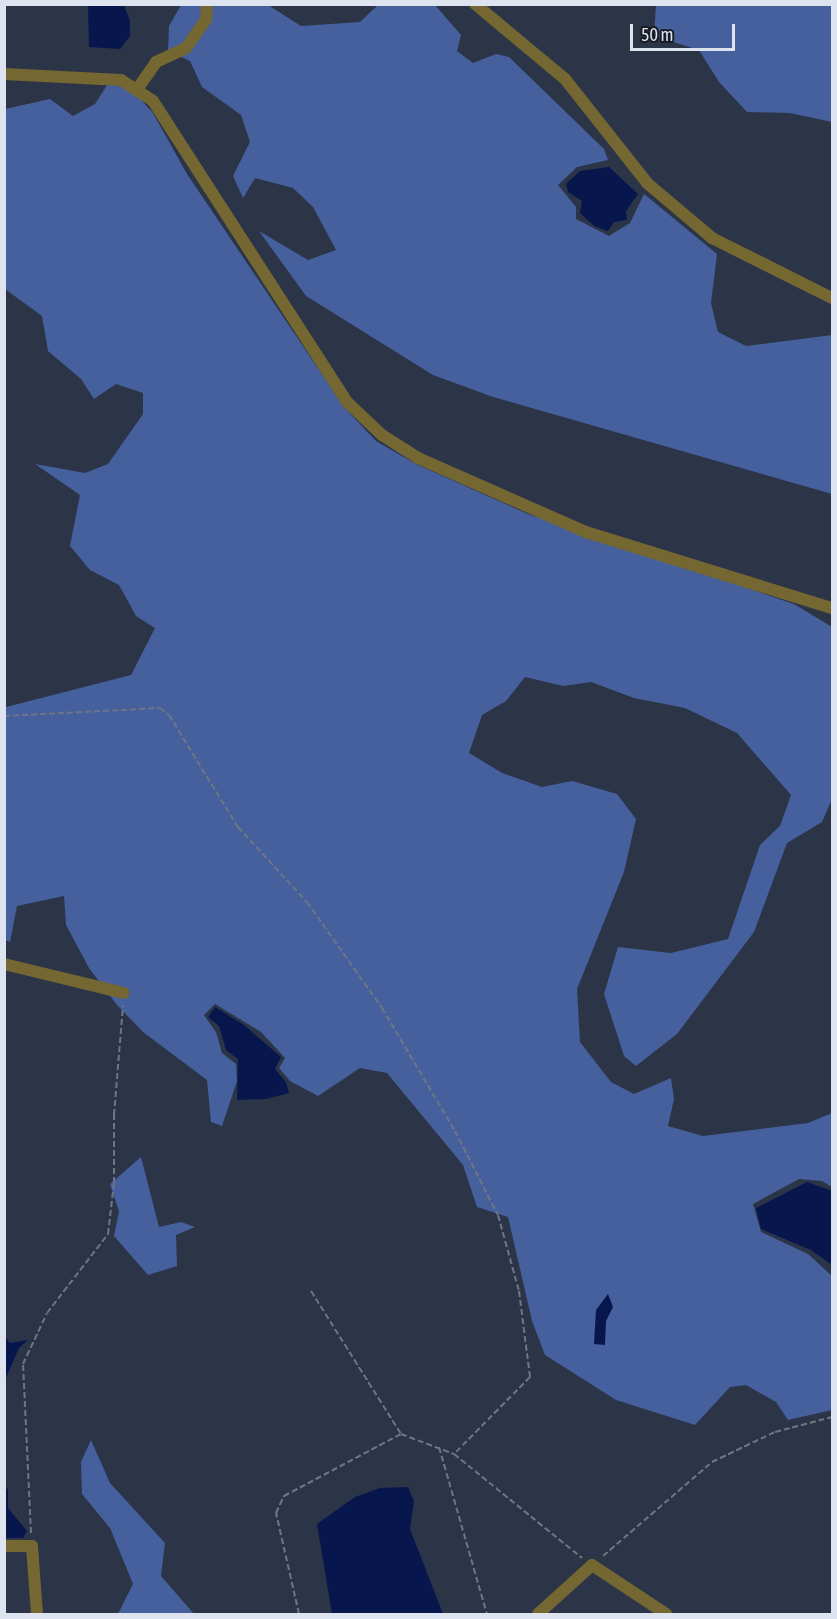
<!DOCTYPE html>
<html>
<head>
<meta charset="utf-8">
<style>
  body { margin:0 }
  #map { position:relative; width:837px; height:1619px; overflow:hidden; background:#2c3447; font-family:"Asap Condensed",sans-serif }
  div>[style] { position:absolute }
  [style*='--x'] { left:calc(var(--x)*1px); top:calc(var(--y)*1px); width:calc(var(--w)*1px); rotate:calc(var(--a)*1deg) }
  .forest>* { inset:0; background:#465f9d }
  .water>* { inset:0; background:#07174e }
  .path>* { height:2px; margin-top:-1px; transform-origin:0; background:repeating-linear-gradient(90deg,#6e7586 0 6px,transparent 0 9px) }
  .minor>* { height:12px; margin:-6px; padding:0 6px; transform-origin:6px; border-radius:6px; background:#746732 }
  span { translate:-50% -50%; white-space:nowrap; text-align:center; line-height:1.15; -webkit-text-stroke:6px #181c25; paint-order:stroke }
  .frame { position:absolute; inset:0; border:6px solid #dde3ef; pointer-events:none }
  .scale { position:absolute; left:630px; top:24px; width:105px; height:27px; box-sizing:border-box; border:3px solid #dde3ef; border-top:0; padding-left:8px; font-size:18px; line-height:21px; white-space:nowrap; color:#dde3ef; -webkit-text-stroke:4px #181c25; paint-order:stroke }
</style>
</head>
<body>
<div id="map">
  <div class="forest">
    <i style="clip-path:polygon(181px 5px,268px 5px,301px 26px,360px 22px,378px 5px,435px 5px,461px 35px,457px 51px,473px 63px,496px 54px,509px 57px,604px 149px,608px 160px,577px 167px,558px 185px,576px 207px,576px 219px,609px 236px,630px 223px,644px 194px,717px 254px,711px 303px,718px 332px,746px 346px,832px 335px,832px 494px,493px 397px,433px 375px,306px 296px,259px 231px,308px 260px,336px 250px,313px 207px,293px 188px,255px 178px,243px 198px,233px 176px,250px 142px,241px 115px,202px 87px,190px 61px,168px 51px,169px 26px)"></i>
    <i style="clip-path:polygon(656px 5px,832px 5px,832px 122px,790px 113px,747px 112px,719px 82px,699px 50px,654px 36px)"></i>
    <i style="clip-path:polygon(109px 82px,135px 93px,153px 113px,187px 174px,344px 407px,376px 441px,416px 464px,528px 514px,794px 604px,832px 627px,832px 799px,822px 822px,787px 843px,754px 932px,677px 1034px,636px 1066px,624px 1056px,604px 994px,618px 947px,671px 953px,728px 939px,760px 845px,780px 826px,791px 795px,737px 733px,685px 708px,634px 698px,591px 682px,563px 686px,525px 677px,506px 701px,482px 715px,469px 753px,502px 773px,542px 787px,572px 781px,617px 794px,636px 819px,624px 872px,577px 989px,580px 1042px,611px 1082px,634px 1094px,671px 1078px,674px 1099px,668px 1126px,703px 1136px,808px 1123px,832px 1113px,832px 1187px,822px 1181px,799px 1179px,753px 1204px,761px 1232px,808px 1254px,832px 1276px,832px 1410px,788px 1420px,776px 1402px,746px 1385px,730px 1387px,695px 1425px,616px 1400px,545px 1355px,532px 1321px,508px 1217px,477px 1207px,463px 1165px,387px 1073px,360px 1068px,318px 1096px,290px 1081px,279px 1068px,285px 1058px,261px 1032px,215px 1004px,204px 1015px,216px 1032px,222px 1053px,236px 1064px,237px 1081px,222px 1126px,211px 1122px,207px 1080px,143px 1032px,117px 1005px,89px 968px,66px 925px,64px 896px,17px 906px,10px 942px,5px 940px,6px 707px,131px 675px,155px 628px,136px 616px,119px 585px,90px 570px,70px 546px,80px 495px,35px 464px,85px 473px,108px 464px,143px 414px,143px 393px,116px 384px,94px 399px,81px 379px,48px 351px,42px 316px,5px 289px,5px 109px,50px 99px,73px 116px,95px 104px)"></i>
    <i style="clip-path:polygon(141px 1157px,159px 1227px,181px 1222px,195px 1227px,176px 1235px,177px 1266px,148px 1275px,114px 1236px,119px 1211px,110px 1184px)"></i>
    <i style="clip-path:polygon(91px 1440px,110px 1483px,165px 1543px,161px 1576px,194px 1614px,118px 1614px,133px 1584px,110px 1528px,82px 1494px,81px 1462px)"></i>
  </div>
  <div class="water">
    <i style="clip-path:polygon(88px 5px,124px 5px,130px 21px,130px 36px,120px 49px,89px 47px)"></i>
    <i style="clip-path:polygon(609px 167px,638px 194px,626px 211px,627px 220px,614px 222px,608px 231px,594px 226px,580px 213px,582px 201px,568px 192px,566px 184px,580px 171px)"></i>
    <i style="clip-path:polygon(215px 1007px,244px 1025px,281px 1057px,275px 1069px,286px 1082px,289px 1093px,266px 1099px,237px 1100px,238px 1059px,226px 1050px,219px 1026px,208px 1017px)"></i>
    <i style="clip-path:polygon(807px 1182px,832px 1191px,832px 1265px,811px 1250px,761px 1229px,756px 1208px)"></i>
    <i style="clip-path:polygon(608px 1294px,613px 1307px,606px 1321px,605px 1345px,594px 1344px,596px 1310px)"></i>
    <i style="clip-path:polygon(5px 1337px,10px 1343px,28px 1340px,19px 1348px,5px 1380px)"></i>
    <i style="clip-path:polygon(5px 1485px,8px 1490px,8px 1508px,27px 1531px,23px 1538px,5px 1538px)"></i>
    <i style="clip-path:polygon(408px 1487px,414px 1501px,410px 1529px,443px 1614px,332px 1614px,317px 1524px,355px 1497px,380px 1488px)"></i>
  </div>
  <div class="path">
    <i style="--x:4;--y:716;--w:156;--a:-2.9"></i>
    <i style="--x:160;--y:708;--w:11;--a:38"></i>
    <i style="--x:169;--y:715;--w:132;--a:58.4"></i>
    <i style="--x:238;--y:827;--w:102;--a:47.4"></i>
    <i style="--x:307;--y:902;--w:130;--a:54.7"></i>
    <i style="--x:382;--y:1008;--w:143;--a:59.3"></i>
    <i style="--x:455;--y:1131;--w:94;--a:62.9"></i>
    <i style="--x:498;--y:1215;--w:79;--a:74.6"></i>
    <i style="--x:519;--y:1291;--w:87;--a:82.7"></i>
    <i style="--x:530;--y:1377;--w:108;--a:134.6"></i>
    <i style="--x:311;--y:1291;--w:169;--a:57.8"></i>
    <i style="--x:401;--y:1434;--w:57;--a:20.7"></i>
    <i style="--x:454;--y:1454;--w:165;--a:39.1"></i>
    <i style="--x:439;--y:1447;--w:174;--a:74"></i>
    <i style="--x:31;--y:1533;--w:169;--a:-92.7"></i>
    <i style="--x:23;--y:1364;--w:56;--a:-64.8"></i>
    <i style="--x:47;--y:1313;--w:100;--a:-52.3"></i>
    <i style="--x:108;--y:1234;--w:51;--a:-83.3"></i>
    <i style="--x:114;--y:1183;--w:68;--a:-90"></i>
    <i style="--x:114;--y:1115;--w:110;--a:-85.3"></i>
    <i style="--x:603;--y:1556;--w:144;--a:-40.8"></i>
    <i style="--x:712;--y:1462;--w:70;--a:-25.5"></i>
    <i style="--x:775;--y:1432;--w:59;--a:-14.7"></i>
    <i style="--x:299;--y:1614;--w:104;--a:-102.8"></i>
    <i style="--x:276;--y:1513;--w:19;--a:-65"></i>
    <i style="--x:284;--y:1496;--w:132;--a:-27.9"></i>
  </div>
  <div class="minor">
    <i style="--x:475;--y:4;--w:117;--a:39.8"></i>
    <i style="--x:565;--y:79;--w:132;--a:51.7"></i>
    <i style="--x:647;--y:183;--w:85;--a:40.2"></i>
    <i style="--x:712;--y:238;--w:134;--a:26.6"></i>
    <i style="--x:4;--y:74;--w:117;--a:2.9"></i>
    <i style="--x:121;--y:80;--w:38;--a:33"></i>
    <i style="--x:153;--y:101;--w:357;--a:57.2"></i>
    <i style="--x:346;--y:401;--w:50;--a:43.4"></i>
    <i style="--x:382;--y:435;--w:43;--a:32.6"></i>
    <i style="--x:418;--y:458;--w:184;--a:23.8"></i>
    <i style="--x:586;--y:532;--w:257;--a:17.2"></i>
    <i style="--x:138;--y:88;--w:32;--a:-55"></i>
    <i style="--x:156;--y:62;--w:33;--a:-25"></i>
    <i style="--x:186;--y:48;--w:35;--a:-55"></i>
    <i style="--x:206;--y:19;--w:15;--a:-86"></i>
    <i style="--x:4;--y:964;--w:123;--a:13.6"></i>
    <i style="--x:4;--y:1546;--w:28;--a:0"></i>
    <i style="--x:32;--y:1546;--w:68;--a:85.8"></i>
    <i style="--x:538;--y:1614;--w:73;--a:-42.2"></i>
    <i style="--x:592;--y:1565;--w:89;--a:33.5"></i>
  </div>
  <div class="frame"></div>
  <div class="scale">50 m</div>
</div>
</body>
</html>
